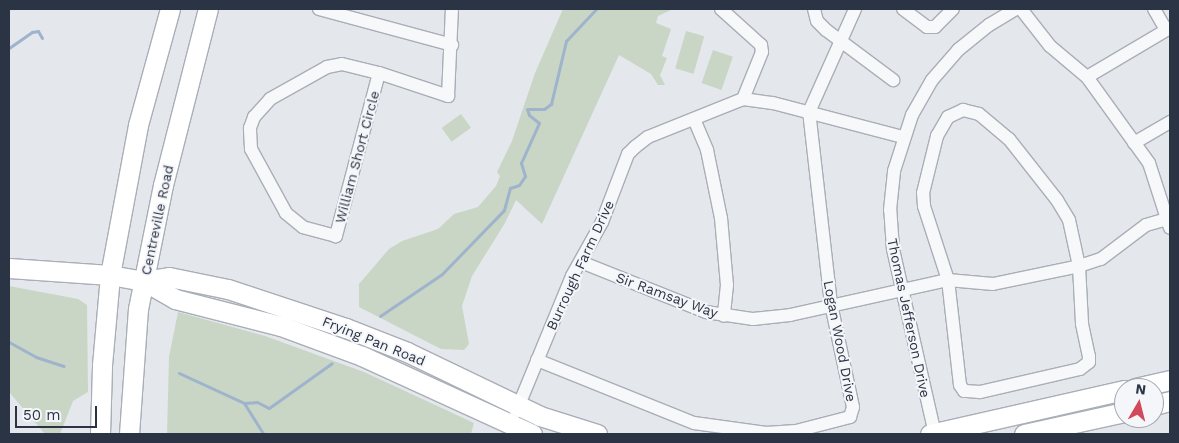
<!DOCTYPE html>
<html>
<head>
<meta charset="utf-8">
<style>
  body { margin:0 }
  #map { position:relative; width:1179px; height:443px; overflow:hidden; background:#e4e7ec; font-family:"Work Sans",sans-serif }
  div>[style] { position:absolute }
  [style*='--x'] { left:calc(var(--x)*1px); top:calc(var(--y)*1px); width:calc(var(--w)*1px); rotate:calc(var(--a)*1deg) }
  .green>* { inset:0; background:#c9d6c5; transform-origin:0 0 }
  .stream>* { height:3px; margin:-1.5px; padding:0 1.5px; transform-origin:1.5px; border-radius:1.5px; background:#9fb4cc }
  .roads { filter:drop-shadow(1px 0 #a9aeb7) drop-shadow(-1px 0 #a9aeb7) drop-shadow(0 1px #a9aeb7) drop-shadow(0 -1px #a9aeb7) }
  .minor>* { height:12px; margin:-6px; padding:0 6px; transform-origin:6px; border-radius:6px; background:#f7f8fa }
  .primary>* { height:19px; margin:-9.5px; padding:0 9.5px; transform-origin:9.5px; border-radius:9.5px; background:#fff }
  span { translate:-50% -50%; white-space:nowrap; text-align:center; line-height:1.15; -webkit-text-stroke:4px #f4f6f9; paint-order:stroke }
  .street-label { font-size:14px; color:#2b3445 }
  .frame { position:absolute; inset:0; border:10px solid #2b3445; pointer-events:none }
  .north { position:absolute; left:1114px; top:378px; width:50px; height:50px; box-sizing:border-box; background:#f4f6f9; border:1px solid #a4a8b1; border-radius:50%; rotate:8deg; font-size:14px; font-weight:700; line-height:20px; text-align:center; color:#2b3445 }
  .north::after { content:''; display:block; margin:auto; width:18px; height:22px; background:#d1495b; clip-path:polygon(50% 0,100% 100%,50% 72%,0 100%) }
  .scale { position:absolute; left:15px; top:406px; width:82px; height:22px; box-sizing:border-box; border:2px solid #2b3445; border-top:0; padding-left:6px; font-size:15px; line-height:18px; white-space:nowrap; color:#2b3445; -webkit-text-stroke:4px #f4f6f9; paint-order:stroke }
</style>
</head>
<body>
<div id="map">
  <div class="green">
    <i style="clip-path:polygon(563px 9px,673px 9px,658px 16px,656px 23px,671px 29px,662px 56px,667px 58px,660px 75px,665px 85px,658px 85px,651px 74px,619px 55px,542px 224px,516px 200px,505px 223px,472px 276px,462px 306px,469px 344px,464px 350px,441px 349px,359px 307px,359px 284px,389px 249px,402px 241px,438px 229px,454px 214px,478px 207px,496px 186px,500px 176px,497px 172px,512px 141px,535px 73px)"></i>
    <i style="left:686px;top:31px;width:19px;height:39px;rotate:16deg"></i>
    <i style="left:713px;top:50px;width:21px;height:35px;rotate:19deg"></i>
    <i style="left:461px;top:114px;width:17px;height:24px;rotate:54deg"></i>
    <i style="clip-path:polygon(9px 286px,78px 299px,87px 305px,88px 392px,73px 401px,60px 434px,45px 434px,9px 392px)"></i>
    <i style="clip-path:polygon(178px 312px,265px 336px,364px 372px,474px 423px,471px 434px,167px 434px,169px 357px)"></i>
  </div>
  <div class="stream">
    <i style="--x:9;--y:48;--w:28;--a:-35"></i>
    <i style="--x:32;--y:32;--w:6;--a:-9"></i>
    <i style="--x:38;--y:31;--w:8;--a:60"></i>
    <i style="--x:380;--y:316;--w:75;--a:-34.1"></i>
    <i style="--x:442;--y:274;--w:89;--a:-45.9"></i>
    <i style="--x:504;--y:210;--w:23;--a:-75"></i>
    <i style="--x:510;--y:188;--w:9;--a:-18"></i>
    <i style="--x:519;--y:185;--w:11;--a:-56"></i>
    <i style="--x:525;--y:176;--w:14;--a:-107"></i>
    <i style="--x:521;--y:163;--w:44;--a:-65.8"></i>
    <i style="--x:539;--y:123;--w:13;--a:-141"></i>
    <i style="--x:529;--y:115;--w:6;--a:-108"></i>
    <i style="--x:527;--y:109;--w:17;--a:0"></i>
    <i style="--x:544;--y:109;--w:9;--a:-36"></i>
    <i style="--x:551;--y:104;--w:65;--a:-76.6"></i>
    <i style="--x:566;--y:41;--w:44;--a:-46.8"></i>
    <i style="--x:9;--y:342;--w:31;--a:29"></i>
    <i style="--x:36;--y:357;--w:29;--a:18"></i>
    <i style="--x:179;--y:373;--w:72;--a:24.8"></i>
    <i style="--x:244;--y:403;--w:36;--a:58"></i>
    <i style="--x:244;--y:403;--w:13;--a:-4"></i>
    <i style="--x:257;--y:402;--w:13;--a:27"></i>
    <i style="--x:269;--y:408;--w:77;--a:-35.5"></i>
  </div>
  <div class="roads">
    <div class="minor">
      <i style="--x:319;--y:9;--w:138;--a:15.1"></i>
      <i style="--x:721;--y:9;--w:54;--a:42"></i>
      <i style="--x:761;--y:45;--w:7;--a:82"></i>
      <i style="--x:762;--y:52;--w:51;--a:112"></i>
      <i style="--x:814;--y:9;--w:12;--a:76"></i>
      <i style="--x:817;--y:21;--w:13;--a:45"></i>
      <i style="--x:826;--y:30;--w:84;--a:36.7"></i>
      <i style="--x:903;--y:9;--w:30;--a:37"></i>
      <i style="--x:927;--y:27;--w:8;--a:0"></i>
      <i style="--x:935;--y:27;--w:25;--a:-45"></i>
      <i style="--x:1021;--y:9;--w:47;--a:51.9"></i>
      <i style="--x:1050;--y:46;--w:48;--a:40"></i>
      <i style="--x:1087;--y:77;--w:106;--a:54.2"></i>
      <i style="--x:1149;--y:163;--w:68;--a:72.1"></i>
      <i style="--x:1154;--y:9;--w:24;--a:60"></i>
      <i style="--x:342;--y:64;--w:38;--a:14"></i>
      <i style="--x:379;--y:73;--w:169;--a:104.8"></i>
      <i style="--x:336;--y:236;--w:34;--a:-165"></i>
      <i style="--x:303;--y:227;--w:22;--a:-141"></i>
      <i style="--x:286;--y:213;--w:73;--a:-118.7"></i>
      <i style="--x:251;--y:149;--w:21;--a:-93"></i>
      <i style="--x:250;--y:128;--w:12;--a:-70"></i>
      <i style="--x:254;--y:117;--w:24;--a:-48"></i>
      <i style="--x:270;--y:99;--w:65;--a:-29.3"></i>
      <i style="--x:327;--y:67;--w:15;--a:-11"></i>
      <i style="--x:379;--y:73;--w:73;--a:18.4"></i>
      <i style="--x:448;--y:96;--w:87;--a:-87.4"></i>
      <i style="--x:1087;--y:77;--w:96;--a:-30.6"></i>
      <i style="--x:963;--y:110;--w:16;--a:14"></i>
      <i style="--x:979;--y:114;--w:39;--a:40"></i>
      <i style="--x:1009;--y:139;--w:78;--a:51.8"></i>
      <i style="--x:1057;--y:200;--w:23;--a:59"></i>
      <i style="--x:1069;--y:220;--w:47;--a:77.7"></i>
      <i style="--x:1079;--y:266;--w:58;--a:87"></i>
      <i style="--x:1082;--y:324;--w:33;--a:78"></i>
      <i style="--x:1089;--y:356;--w:6;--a:90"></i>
      <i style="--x:1089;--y:362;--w:11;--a:142"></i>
      <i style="--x:1080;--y:369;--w:103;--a:167"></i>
      <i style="--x:980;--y:392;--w:16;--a:-176"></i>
      <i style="--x:964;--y:391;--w:7;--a:-124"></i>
      <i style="--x:960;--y:385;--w:106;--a:-96.5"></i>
      <i style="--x:948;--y:280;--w:78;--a:-108"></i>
      <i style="--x:924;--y:206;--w:13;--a:-94"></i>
      <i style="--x:923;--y:193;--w:59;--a:-76.2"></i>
      <i style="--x:937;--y:136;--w:22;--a:-60"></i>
      <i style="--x:948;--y:117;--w:17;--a:-25"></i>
      <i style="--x:694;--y:119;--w:34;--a:67"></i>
      <i style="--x:707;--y:150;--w:69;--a:78.4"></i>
      <i style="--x:721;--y:218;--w:67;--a:84.9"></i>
      <i style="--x:727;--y:285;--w:31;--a:96"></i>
      <i style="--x:1134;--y:143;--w:42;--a:-30.3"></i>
      <i style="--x:581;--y:262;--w:135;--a:21.8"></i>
      <i style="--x:706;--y:312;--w:48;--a:8.5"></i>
      <i style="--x:753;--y:319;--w:37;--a:-6"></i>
      <i style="--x:790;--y:315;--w:162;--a:-12.5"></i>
      <i style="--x:948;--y:280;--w:45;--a:5.1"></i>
      <i style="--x:993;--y:284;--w:88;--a:-11.8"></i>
      <i style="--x:1079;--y:266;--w:23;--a:-18"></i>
      <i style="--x:1101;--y:259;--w:56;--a:-37.1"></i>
      <i style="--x:1146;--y:225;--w:25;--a:-16"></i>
      <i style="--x:537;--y:360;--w:169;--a:21.9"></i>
      <i style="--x:694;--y:423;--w:73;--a:7.9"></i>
      <i style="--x:766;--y:433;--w:30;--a:-4"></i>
      <i style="--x:796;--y:431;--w:56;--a:-14.5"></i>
      <i style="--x:850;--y:417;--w:10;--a:-73"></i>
      <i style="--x:853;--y:407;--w:105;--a:-102.1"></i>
      <i style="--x:831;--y:304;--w:193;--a:-96.5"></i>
      <i style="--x:809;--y:112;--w:113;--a:-65.9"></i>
      <i style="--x:516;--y:412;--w:147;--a:-67.6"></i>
      <i style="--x:572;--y:276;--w:62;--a:-60.9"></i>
      <i style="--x:602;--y:222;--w:73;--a:-69.1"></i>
      <i style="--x:628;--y:154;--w:10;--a:-45"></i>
      <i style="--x:635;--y:147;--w:16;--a:-38"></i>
      <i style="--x:648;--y:137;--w:102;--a:-21.8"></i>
      <i style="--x:743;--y:99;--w:30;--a:8"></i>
      <i style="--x:773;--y:103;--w:134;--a:14.7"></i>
      <i style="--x:935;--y:434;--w:190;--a:-102.8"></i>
      <i style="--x:893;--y:249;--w:39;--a:-94"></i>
      <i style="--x:890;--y:210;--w:39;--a:-84"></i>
      <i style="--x:894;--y:171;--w:59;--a:-72.2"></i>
      <i style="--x:912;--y:115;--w:40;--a:-60.3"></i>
      <i style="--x:932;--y:80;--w:40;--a:-49"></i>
      <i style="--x:958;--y:50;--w:40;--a:-39"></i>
      <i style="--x:989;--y:25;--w:31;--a:-31"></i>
    </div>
    <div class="primary">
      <i style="--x:9;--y:268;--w:101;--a:4"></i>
      <i style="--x:110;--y:275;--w:35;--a:10"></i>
      <i style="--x:144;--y:281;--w:36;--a:30"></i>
      <i style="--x:175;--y:299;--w:109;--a:14.3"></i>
      <i style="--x:281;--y:326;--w:86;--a:20.3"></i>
      <i style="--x:362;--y:356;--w:187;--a:24.6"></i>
      <i style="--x:144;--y:281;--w:25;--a:-9"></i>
      <i style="--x:169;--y:277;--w:60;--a:11.5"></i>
      <i style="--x:228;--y:289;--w:124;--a:18.3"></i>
      <i style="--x:346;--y:328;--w:66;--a:21.5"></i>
      <i style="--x:407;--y:352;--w:148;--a:25.7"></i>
      <i style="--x:540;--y:416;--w:60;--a:17.5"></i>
      <i style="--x:1135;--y:388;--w:36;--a:-13"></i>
      <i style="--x:1154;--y:405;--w:16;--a:-14"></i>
      <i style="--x:100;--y:434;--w:69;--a:-88.3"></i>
      <i style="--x:102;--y:365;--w:90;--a:-84.9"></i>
      <i style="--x:110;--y:275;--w:153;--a:-79.4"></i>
      <i style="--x:138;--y:125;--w:120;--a:-74.6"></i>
      <i style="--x:129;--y:434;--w:125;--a:-85.9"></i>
      <i style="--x:138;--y:309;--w:126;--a:-78.6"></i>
      <i style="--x:163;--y:185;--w:182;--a:-75.7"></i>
      <i style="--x:930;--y:434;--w:199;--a:-12.8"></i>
      <i style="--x:1024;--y:434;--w:102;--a:-12.4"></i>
    </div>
  </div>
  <div class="street-label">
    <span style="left:357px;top:157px;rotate:-75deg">William Short Circle</span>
    <span style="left:157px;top:220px;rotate:-78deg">Centreville Road</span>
    <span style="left:580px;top:265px;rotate:-65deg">Burrough Farm Drive</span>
    <span style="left:667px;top:295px;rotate:20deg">Sir Ramsay Way</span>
    <span style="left:909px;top:318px;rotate:78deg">Thomas Jefferson Drive</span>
    <span style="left:374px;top:341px;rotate:22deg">Frying Pan Road</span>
    <span style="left:840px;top:341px;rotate:79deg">Logan Wood Drive</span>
  </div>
  <div class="frame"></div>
  <div class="north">N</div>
  <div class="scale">50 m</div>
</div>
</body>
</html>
